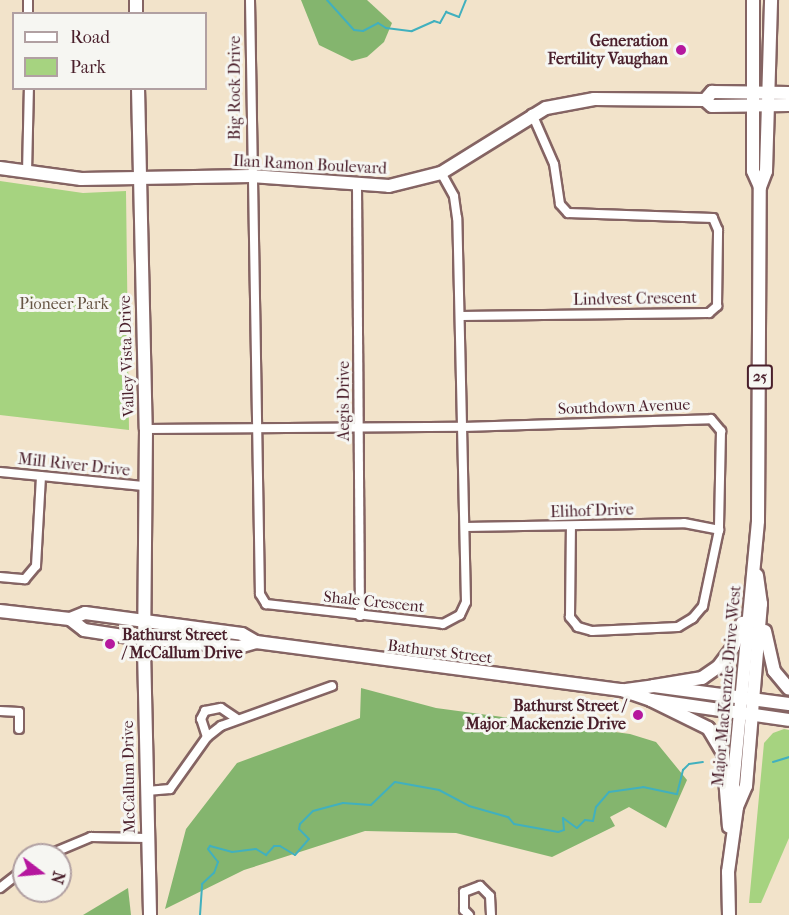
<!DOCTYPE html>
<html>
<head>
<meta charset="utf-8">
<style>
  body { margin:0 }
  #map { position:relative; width:789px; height:915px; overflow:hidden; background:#f2e3ca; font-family:"IM FELL French Canon",serif }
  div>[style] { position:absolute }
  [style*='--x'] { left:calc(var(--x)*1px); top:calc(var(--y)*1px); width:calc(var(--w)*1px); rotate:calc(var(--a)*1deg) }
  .green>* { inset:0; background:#a6d380 }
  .forest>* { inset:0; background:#84b56e }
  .stream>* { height:2px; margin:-1px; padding:0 1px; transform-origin:1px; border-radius:1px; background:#41b0be }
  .roads { filter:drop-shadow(2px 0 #856463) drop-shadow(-2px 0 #856463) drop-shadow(0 2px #856463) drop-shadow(0 -2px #856463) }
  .street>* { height:8px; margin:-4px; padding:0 4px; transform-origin:4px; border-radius:4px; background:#fff }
  .secondary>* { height:12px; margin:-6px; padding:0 6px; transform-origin:6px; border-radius:6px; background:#fff }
  .primary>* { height:12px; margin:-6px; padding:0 6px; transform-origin:6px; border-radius:6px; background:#fff }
  .dots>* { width:16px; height:16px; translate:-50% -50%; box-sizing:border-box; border:3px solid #f6f6f2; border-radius:50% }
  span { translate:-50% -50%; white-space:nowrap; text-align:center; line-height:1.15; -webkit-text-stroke:6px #f6f6f2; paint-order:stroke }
  .shield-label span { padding:2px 4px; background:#f6f6f2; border:2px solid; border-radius:4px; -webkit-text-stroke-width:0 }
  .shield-label { font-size:15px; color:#4a1f2b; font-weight:700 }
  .poi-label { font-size:16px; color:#4a1f2b; font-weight:700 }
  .right { translate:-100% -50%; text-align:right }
  .left { translate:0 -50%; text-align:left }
  .street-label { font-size:16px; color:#4a1f2b }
  .park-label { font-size:16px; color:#654 }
  .legend { position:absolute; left:12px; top:12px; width:195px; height:78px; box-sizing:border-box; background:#f6f6f2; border:2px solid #b1a0a2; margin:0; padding:8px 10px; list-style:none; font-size:18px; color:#4a1f2b }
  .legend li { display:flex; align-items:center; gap:12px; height:30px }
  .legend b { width:30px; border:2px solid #b1a0a2 }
  .north { position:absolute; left:12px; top:843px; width:60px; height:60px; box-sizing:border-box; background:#f6f6f2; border:2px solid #b1a0a2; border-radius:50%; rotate:106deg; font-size:16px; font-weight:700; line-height:24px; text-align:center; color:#4a1f2b }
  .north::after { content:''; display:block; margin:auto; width:21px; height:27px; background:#b5179e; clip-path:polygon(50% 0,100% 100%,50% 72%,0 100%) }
</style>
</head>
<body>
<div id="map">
  <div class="green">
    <i style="clip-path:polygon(0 181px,83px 193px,126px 191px,129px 430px,0 415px)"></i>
    <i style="clip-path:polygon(784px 729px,789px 730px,789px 838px,761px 903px,749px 903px,764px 743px,773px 733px)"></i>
  </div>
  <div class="forest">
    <i style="clip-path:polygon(301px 0,367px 0,392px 23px,384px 42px,367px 57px,352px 61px,319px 45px)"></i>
    <i style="clip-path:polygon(361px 688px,436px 708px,630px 734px,656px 742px,687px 780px,666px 828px,629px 807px,610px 817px,615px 826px,552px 857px,456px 833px,365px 831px,244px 870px,165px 909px,186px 829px,237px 763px,360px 718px)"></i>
    <i style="clip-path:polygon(128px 888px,131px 915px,83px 915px)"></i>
  </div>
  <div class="stream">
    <i style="--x:327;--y:0;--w:40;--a:48"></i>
    <i style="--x:354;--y:30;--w:9;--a:6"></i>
    <i style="--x:363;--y:31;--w:17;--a:-28"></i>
    <i style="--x:378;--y:23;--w:9;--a:32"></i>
    <i style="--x:386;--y:28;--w:26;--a:7"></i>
    <i style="--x:412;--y:31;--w:24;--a:-24"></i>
    <i style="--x:434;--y:21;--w:6;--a:18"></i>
    <i style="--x:440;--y:23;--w:13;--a:-61"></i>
    <i style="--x:446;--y:12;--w:14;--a:21"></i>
    <i style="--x:459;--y:17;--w:18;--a:-68"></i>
    <i style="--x:773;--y:762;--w:17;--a:-17"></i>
    <i style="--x:200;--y:915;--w:31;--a:-86"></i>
    <i style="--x:202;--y:884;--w:16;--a:-43"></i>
    <i style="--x:214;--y:873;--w:12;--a:-70"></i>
    <i style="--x:218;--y:862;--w:16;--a:-128"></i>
    <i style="--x:208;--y:849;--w:4;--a:-56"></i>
    <i style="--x:210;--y:846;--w:23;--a:15"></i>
    <i style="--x:232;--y:852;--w:24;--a:-7"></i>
    <i style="--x:256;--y:849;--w:12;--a:31"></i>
    <i style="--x:266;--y:855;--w:12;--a:-48"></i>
    <i style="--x:274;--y:846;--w:6;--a:0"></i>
    <i style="--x:280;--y:846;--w:17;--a:31"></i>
    <i style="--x:295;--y:855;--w:21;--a:-49"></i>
    <i style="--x:309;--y:839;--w:14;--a:-135"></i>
    <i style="--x:299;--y:829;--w:5;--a:-79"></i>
    <i style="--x:300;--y:824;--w:18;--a:-45"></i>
    <i style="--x:313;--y:811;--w:31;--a:-15"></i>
    <i style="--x:343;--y:803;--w:28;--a:4"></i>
    <i style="--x:371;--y:805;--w:33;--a:-44"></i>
    <i style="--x:395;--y:782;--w:45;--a:10.3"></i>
    <i style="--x:439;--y:790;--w:34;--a:28"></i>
    <i style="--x:469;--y:806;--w:41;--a:15.8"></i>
    <i style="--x:508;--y:817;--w:9;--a:49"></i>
    <i style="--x:514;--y:824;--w:45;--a:10.3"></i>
    <i style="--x:558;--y:832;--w:6;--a:-18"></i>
    <i style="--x:564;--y:830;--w:12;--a:-95"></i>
    <i style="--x:563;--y:818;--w:17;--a:36"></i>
    <i style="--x:577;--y:828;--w:11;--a:-45"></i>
    <i style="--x:585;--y:820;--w:8;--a:7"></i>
    <i style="--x:593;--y:821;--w:14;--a:-78"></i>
    <i style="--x:596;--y:807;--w:20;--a:-49"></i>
    <i style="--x:609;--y:792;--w:34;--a:-8"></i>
    <i style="--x:643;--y:787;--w:35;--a:12"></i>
    <i style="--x:677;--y:794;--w:25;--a:-76"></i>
    <i style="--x:683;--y:770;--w:8;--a:-45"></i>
    <i style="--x:689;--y:764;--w:14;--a:-8"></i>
  </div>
  <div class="roads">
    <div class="street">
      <i style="--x:28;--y:0;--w:14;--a:90"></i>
      <i style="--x:250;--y:0;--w:594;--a:89.04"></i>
      <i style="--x:260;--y:594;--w:12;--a:59"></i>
      <i style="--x:266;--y:604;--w:178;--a:6.4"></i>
      <i style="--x:443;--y:624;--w:19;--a:-28"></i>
      <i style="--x:460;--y:615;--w:14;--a:-65"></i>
      <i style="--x:466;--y:602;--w:384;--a:-91.3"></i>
      <i style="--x:457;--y:218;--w:22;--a:-98"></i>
      <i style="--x:454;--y:196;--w:26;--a:-119"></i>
      <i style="--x:27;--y:173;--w:85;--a:-88.7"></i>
      <i style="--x:357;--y:186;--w:430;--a:89.6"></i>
      <i style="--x:461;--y:316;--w:248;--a:-0.7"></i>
      <i style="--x:709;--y:313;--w:11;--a:-41"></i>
      <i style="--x:717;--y:306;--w:76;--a:-89.2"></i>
      <i style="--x:718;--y:230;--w:13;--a:-113"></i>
      <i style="--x:713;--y:218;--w:145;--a:-178"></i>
      <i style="--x:568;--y:213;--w:12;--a:-132"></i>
      <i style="--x:560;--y:204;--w:40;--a:-98.5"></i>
      <i style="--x:554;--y:164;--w:55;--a:-113.7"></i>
      <i style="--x:146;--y:429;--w:317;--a:-0.4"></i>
      <i style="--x:463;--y:427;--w:248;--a:-1.8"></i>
      <i style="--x:711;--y:419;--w:16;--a:50"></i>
      <i style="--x:721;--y:431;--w:99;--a:91.2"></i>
      <i style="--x:719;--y:530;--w:78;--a:101.9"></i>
      <i style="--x:703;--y:606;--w:16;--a:130"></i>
      <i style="--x:693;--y:618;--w:17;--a:149"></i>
      <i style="--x:678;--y:627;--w:86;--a:177.3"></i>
      <i style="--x:592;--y:631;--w:15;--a:-164"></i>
      <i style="--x:578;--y:627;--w:13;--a:-129"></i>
      <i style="--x:570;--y:617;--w:89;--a:-89.4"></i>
      <i style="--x:0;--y:472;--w:145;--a:5.6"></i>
      <i style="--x:465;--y:527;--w:219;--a:-1"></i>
      <i style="--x:684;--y:523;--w:36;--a:11"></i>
      <i style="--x:0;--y:577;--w:25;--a:5"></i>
      <i style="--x:25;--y:579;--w:17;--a:-50"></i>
      <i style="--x:36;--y:566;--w:90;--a:-86.8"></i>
      <i style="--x:0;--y:711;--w:19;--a:3"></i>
      <i style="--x:19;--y:712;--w:17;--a:90"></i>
      <i style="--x:207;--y:737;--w:19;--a:-108"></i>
      <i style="--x:201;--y:719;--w:9;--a:-63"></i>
      <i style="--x:205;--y:711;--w:16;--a:-11"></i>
      <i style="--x:221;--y:708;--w:18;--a:34"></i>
      <i style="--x:147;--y:791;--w:23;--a:-5"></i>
      <i style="--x:170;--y:789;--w:64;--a:-54.6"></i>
      <i style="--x:207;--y:737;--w:18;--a:-38"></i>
      <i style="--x:221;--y:726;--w:118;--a:-19.8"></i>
      <i style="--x:48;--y:855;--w:47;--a:-22.7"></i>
      <i style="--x:91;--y:837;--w:56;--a:1"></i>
      <i style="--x:0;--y:888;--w:31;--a:-38"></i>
      <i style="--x:469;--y:915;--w:7;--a:-135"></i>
      <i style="--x:464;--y:910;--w:18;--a:-90"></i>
      <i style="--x:464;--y:892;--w:17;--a:-21"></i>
      <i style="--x:480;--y:886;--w:14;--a:45"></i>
      <i style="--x:490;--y:896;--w:19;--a:87"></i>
    </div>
    <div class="secondary">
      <i style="--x:136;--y:0;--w:14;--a:90"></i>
      <i style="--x:138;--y:88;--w:341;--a:88.7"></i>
      <i style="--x:146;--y:429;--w:220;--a:90.5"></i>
      <i style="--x:144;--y:649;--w:266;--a:88.7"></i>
      <i style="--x:705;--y:100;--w:11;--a:-49"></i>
      <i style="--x:712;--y:92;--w:77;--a:0.7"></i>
      <i style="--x:0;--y:168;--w:82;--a:7.7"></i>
      <i style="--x:81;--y:179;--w:170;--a:-1"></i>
      <i style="--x:251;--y:176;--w:138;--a:4.1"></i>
      <i style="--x:389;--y:186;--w:54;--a:-14"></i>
      <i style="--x:441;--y:173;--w:123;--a:-31.8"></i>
      <i style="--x:546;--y:108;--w:49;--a:-10.6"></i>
      <i style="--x:594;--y:99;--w:111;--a:0.5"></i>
      <i style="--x:705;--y:100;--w:9;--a:41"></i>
      <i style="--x:712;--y:106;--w:77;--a:-0.7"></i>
      <i style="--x:0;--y:611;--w:70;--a:6.5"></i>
      <i style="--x:70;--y:619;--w:16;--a:-22"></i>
      <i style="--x:85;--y:613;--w:158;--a:7.6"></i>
      <i style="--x:242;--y:634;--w:16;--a:30"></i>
      <i style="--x:256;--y:642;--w:369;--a:7.5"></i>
      <i style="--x:622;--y:690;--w:31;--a:19"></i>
      <i style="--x:651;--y:700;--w:139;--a:8.2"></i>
      <i style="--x:70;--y:619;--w:18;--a:38"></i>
      <i style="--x:84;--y:630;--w:46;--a:8.8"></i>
      <i style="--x:129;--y:637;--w:110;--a:5.2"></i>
      <i style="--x:239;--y:647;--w:18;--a:-16"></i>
      <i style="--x:626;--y:690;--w:28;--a:-8"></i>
      <i style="--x:654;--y:686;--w:136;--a:7.6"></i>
    </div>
    <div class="primary">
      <i style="--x:753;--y:0;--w:171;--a:90"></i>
      <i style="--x:753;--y:171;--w:17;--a:66"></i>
      <i style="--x:765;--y:631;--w:41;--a:77.3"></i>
      <i style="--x:774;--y:671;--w:23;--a:50"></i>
      <i style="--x:654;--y:686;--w:49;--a:-9.5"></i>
      <i style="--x:702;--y:678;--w:19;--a:-35"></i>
      <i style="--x:718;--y:667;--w:25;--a:-53"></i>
      <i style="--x:733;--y:647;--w:26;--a:-69"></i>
      <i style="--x:651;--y:700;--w:64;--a:26.2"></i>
      <i style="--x:708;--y:728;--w:29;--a:59"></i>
      <i style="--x:723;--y:753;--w:74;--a:85.4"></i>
      <i style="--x:737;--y:807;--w:21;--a:-101"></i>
      <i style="--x:733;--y:786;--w:266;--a:-84.6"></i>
      <i style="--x:758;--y:521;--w:334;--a:-89.7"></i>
      <i style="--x:760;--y:187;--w:17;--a:-69"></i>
      <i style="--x:766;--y:171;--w:171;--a:-88.3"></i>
      <i style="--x:729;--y:915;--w:43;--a:-91.3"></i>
      <i style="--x:728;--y:872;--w:66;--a:-82.1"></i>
      <i style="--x:737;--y:807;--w:23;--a:-67"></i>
      <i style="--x:746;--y:786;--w:183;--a:-85.3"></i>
      <i style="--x:761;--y:604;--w:29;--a:-98"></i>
    </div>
  </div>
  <div class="dots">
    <i style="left:681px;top:50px;background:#b5179e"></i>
    <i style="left:110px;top:644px;background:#b5179e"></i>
    <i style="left:638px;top:715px;background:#b5179e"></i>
  </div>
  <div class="shield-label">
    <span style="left:760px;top:377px">25</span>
  </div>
  <div class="poi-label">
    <span class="right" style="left:668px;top:50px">Generation<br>Fertility Vaughan</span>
    <span class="left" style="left:122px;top:644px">Bathurst Street<br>/ McCallum Drive</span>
    <span class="right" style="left:626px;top:715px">Bathurst Street /<br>Major Mackenzie Drive</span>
  </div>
  <div class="street-label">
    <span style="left:235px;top:88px;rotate:-90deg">Big Rock Drive</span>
    <span style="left:310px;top:165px;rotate:3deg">Ilan Ramon Boulevard</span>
    <span style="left:635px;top:299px;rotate:-1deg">Lindvest Crescent</span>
    <span style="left:127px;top:356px;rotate:-92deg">Valley Vista Drive</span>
    <span style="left:344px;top:401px;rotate:-90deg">Aegis Drive</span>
    <span style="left:624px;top:407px;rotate:-2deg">Southdown Avenue</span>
    <span style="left:74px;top:465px;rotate:6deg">Mill River Drive</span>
    <span style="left:592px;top:511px;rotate:-2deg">Elihof Drive</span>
    <span style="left:374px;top:602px;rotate:6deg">Shale Crescent</span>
    <span style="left:440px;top:652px;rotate:7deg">Bathurst Street</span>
    <span style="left:727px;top:686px;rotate:-85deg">Major MacKenzie Drive West</span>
    <span style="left:129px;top:777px;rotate:-91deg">McCallum Drive</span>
  </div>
  <div class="park-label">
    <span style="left:64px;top:304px">Pioneer Park</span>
  </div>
  <ul class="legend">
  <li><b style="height:8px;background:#fff"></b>Road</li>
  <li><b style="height:16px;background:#a6d380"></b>Park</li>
  </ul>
  <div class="north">N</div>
</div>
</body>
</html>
